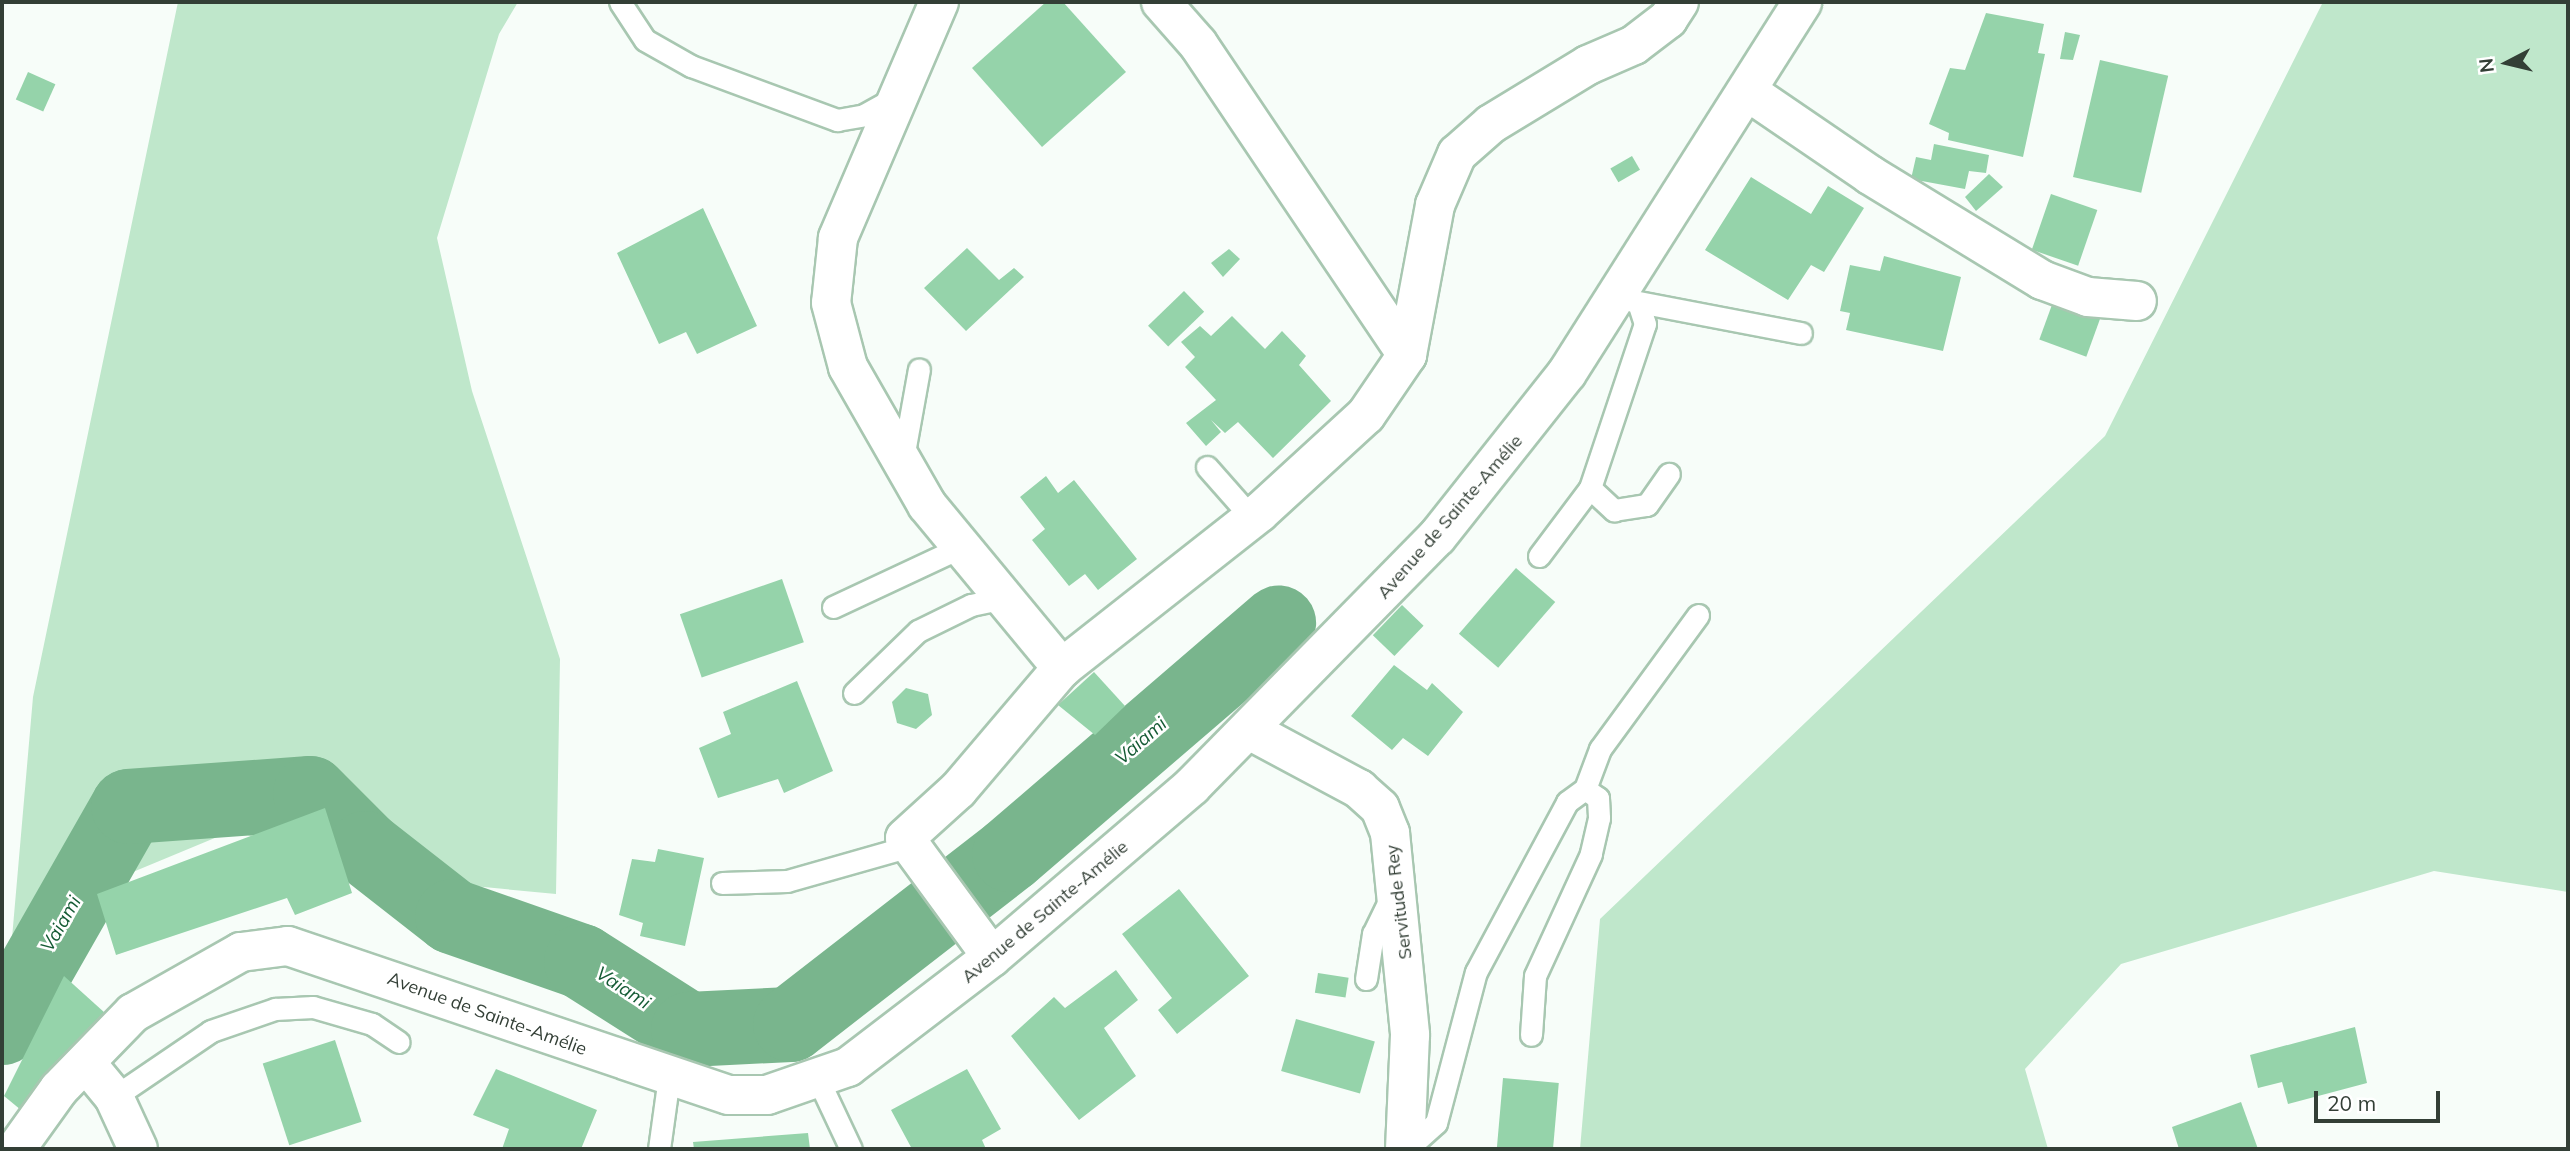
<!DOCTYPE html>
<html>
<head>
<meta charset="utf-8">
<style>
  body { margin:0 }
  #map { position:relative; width:2570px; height:1151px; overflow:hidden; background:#f7fdf9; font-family:Mulish,sans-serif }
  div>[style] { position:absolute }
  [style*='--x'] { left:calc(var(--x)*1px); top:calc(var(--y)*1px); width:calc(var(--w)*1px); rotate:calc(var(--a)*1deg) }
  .green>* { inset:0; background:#bfe7cb }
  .river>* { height:75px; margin:-37.5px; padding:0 37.5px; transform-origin:37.5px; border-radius:37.5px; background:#79b58d }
  .building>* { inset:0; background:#95d3aa; transform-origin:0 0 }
  .roads { filter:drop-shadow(2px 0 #a8c7b1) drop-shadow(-2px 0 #a8c7b1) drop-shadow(0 2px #a8c7b1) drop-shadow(0 -2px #a8c7b1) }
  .service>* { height:21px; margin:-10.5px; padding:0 10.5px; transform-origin:10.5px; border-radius:10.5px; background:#fff }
  .minor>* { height:38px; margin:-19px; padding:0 19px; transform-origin:19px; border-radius:19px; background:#fff }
  .tertiary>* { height:38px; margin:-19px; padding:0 19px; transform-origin:19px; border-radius:19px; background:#fff }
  span { translate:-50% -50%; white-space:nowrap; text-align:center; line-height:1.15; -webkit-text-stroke:5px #fff; paint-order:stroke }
  .street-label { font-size:18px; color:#333f36 }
  .water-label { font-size:19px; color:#155b35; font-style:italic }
  .frame { position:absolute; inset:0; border:4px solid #333f36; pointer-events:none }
  .north { position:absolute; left:2472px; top:28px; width:70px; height:70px; -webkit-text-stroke:5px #fff; paint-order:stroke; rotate:263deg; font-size:19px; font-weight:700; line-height:28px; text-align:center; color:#333f36 }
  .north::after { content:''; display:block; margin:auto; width:24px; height:32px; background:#333f36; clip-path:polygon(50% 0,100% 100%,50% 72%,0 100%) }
  .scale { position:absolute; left:2314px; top:1091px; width:126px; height:32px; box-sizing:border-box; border:4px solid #333f36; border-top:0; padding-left:9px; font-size:21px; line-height:24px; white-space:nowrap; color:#333f36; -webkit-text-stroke:5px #fff; paint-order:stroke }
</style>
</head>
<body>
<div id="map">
  <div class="green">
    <i style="clip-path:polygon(178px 2px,518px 2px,499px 34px,437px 238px,472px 391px,560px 659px,556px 894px,358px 875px,234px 830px,104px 884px,8px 984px,33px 697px)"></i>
    <i style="clip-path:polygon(2323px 2px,2568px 2px,2568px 892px,2434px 871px,2121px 964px,2025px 1069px,2048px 1149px,1580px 1149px,1600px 919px,2105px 436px)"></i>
  </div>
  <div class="river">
    <i style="--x:2;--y:1027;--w:254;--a:-60.3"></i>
    <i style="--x:128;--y:806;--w:182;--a:-4.1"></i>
    <i style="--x:310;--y:793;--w:78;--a:45"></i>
    <i style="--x:365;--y:848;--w:110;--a:38"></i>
    <i style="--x:452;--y:916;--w:137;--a:19.2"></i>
    <i style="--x:581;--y:961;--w:127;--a:32.4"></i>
    <i style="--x:688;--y:1029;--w:102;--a:-2.8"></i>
    <i style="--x:790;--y:1024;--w:277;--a:-37.8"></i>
    <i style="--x:1009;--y:854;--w:355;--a:-40.7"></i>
  </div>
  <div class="building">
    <i style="clip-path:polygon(1046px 2px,1063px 2px,1126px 72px,1042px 147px,972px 68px)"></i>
    <i style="clip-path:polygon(1986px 13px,2044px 24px,2038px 53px,2045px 54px,2023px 157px,1948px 140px,1949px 133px,1929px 124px,1950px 68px,1965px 70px)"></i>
    <i style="clip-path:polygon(2065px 32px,2080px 35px,2073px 60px,2060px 59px)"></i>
    <i style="left:2100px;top:60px;width:70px;height:120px;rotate:13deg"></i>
    <i style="left:28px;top:72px;width:30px;height:30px;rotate:24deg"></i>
    <i style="clip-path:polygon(1934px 144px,1989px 155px,1986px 173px,1969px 171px,1965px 189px,1911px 179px,1916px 157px,1931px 160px)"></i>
    <i style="left:1632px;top:156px;width:16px;height:25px;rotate:60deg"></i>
    <i style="clip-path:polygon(1989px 174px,2003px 187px,1976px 211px,1965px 197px)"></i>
    <i style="clip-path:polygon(1751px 177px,1811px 214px,1828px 186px,1864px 208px,1824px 272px,1811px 265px,1788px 300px,1705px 250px)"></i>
    <i style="left:2051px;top:194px;width:49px;height:59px;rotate:19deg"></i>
    <i style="clip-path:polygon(703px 208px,757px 326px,697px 354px,686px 332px,659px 344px,617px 253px)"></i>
    <i style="clip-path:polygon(967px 248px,999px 280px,1014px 268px,1024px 277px,966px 331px,924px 288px)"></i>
    <i style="clip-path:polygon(1229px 249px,1240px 259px,1223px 277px,1211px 263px)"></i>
    <i style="clip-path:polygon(1884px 256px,1961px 277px,1943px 351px,1846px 330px,1850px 313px,1840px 311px,1850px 265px,1880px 271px)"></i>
    <i style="left:1184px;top:291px;width:29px;height:50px;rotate:46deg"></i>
    <i style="left:2053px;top:302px;width:50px;height:40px;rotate:20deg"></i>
    <i style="clip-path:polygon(1232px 316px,1265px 349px,1282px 331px,1306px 356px,1299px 365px,1331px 401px,1273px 458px,1238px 422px,1225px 433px,1211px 420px,1221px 432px,1206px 446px,1186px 423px,1216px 400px,1185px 367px,1195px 357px,1181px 342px,1200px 326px,1211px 336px)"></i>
    <i style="clip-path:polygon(1046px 476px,1058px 493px,1074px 480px,1137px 559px,1098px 590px,1085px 574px,1069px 586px,1032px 540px,1045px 529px,1020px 497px)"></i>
    <i style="left:1516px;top:568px;width:52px;height:87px;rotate:41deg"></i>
    <i style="left:782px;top:579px;width:67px;height:108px;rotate:71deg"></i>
    <i style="left:1402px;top:605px;width:30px;height:42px;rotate:44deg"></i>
    <i style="clip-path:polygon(1394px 665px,1427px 690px,1432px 683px,1463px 712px,1428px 756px,1403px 738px,1392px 750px,1351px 716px)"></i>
    <i style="clip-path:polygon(1094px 672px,1125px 706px,1095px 735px,1058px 705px)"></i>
    <i style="clip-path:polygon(797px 681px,833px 771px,784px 793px,778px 779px,718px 798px,699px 748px,731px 734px,723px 712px)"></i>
    <i style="clip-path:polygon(906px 688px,928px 694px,932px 715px,916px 729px,897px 723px,892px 702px)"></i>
    <i style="clip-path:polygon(325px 808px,352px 893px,295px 915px,287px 898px,116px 955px,97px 894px)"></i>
    <i style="clip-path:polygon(658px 849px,704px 858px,685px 946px,640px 936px,643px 923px,619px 915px,632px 859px,655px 862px)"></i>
    <i style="clip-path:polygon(1179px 889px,1249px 976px,1177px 1034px,1158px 1010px,1172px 998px,1122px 934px)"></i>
    <i style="clip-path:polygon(1116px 970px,1138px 1000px,1104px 1028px,1136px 1076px,1079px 1120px,1011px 1036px,1054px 997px,1065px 1008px)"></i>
    <i style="left:1318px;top:973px;width:31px;height:20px;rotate:9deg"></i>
    <i style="clip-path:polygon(64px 976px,105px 1013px,21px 1110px,4px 1096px)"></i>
    <i style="left:1296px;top:1019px;width:82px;height:54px;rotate:16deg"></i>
    <i style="clip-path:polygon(2355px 1027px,2367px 1083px,2288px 1104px,2282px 1082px,2258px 1088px,2250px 1055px)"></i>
    <i style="left:335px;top:1040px;width:86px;height:76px;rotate:72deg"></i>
    <i style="clip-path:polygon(496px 1069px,597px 1110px,581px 1149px,502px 1149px,509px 1129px,473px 1115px)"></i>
    <i style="clip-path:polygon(967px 1069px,1001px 1129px,982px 1140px,986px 1149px,912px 1149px,891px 1110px)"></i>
    <i style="left:1503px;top:1078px;width:56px;height:71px;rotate:5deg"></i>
    <i style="clip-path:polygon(2241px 1102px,2258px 1149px,2179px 1149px,2172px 1127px)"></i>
    <i style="clip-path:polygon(808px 1133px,810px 1149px,694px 1149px,693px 1142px)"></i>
  </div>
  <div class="roads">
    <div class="service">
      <i style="--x:620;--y:2;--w:45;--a:56.7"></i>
      <i style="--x:645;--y:40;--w:53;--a:29.5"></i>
      <i style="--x:691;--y:66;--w:156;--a:20.3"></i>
      <i style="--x:837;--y:120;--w:27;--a:-10"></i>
      <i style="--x:864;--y:115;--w:35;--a:-29"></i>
      <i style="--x:1628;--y:300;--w:176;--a:10.8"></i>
      <i style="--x:903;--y:458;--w:90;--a:-79.8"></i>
      <i style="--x:1207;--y:467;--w:68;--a:48.6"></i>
      <i style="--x:1590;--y:488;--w:33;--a:43"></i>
      <i style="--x:1614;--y:510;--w:33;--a:-9"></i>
      <i style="--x:1647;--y:505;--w:38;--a:-55"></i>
      <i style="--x:1539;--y:556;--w:85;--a:-53.1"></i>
      <i style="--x:1590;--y:488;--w:173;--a:-71.5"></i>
      <i style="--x:1645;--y:324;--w:20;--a:-108"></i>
      <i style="--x:833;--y:607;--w:141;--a:-25.1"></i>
      <i style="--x:854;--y:693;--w:89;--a:-44.1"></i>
      <i style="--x:918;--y:631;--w:59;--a:-26.1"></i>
      <i style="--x:971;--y:605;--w:33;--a:-12"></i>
      <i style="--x:1585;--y:789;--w:43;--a:-69.4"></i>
      <i style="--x:1600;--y:749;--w:166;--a:-53.8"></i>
      <i style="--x:722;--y:883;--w:65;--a:-1.8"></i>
      <i style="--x:787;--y:881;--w:124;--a:-15.9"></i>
      <i style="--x:1366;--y:979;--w:46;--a:-81.2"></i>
      <i style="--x:1373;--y:934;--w:43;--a:-64"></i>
      <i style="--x:818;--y:1079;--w:77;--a:64.8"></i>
      <i style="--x:114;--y:1097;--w:117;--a:-34.2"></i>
      <i style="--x:211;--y:1031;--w:68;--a:-19"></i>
      <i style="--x:275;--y:1009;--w:38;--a:-3"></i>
      <i style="--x:313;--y:1007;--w:61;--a:16.1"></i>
      <i style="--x:372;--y:1024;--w:32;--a:34"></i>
      <i style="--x:659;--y:1149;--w:73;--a:-82.1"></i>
      <i style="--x:1407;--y:1149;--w:39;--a:-42"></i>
      <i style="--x:1436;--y:1123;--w:156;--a:-75.2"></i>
      <i style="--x:1476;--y:972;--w:193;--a:-61.8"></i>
      <i style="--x:1567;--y:802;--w:22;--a:-36"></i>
      <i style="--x:1585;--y:789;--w:16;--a:35"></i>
      <i style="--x:1598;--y:798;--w:20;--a:87"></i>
      <i style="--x:1599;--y:818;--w:37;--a:103"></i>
      <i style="--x:1591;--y:854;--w:134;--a:114.7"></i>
      <i style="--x:1535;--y:976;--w:59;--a:93.9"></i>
    </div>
    <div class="minor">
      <i style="--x:939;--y:2;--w:257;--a:113.2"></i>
      <i style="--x:838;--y:238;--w:65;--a:96.1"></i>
      <i style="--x:831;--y:303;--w:66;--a:75.1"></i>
      <i style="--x:848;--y:367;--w:159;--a:60.2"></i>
      <i style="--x:927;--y:505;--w:212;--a:50.4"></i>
      <i style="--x:1750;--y:93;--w:145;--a:34.3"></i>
      <i style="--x:1870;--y:175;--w:202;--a:31.4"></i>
      <i style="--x:2042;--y:280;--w:49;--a:20.3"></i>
      <i style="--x:2088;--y:297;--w:49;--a:4.7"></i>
      <i style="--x:1407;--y:355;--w:153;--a:-79.4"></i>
      <i style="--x:1435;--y:205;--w:56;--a:-66.7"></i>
      <i style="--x:1457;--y:154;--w:45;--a:-41.4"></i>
      <i style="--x:1491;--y:124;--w:114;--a:-31.3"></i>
      <i style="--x:1588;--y:65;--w:50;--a:-23.5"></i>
      <i style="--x:1634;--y:45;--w:43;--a:-37.4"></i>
      <i style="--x:1668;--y:19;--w:20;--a:-57"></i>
      <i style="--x:1251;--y:731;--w:123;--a:28.2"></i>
      <i style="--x:1359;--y:789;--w:28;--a:42"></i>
      <i style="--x:1380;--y:808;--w:27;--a:68"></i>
      <i style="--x:1390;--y:833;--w:203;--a:84.3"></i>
      <i style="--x:1410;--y:1035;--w:114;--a:92.5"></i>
      <i style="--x:992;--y:957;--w:147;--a:-126.2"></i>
      <i style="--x:905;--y:838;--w:72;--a:-42.2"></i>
      <i style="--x:958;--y:790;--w:160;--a:-49.6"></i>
      <i style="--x:1062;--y:668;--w:251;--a:-38.2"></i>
      <i style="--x:1259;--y:513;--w:145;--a:-42.5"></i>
      <i style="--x:1366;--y:415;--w:73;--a:-55.7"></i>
      <i style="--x:1407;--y:355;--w:375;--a:-123.9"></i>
      <i style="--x:1198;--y:44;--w:56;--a:-131.4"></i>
      <i style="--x:86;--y:1063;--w:44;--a:50.5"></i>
      <i style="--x:114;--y:1097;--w:57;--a:65.2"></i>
    </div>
    <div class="tertiary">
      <i style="--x:16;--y:1149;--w:74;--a:-54.4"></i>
      <i style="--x:59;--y:1089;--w:106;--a:-45.8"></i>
      <i style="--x:133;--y:1013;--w:124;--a:-29.5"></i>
      <i style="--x:241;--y:952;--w:47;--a:-7.3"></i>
      <i style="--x:288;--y:946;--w:465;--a:18.7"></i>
      <i style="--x:729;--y:1095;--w:38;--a:0"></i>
      <i style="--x:767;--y:1095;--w:86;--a:-19.1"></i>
      <i style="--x:848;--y:1067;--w:181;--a:-37.4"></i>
      <i style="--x:992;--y:957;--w:263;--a:-40.5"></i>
      <i style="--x:1192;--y:786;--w:349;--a:-45.5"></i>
      <i style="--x:1437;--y:537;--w:209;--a:-51.6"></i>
      <i style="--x:1567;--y:373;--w:439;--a:-57.6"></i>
    </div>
  </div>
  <div class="street-label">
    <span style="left:1450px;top:517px;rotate:-49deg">Avenue de Sainte-Amélie</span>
    <span style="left:1399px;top:902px;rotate:-97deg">Servitude Rey</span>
    <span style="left:1045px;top:912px;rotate:-40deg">Avenue de Sainte-Amélie</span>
    <span style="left:487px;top:1014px;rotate:20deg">Avenue de Sainte-Amélie</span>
  </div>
  <div class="water-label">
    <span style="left:1141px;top:741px;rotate:-41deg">Vaiami</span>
    <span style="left:61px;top:924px;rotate:-60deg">Vaiami</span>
    <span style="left:623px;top:988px;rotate:33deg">Vaiami</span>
  </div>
  <div class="frame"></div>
  <div class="north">N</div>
  <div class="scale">20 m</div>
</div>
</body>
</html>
